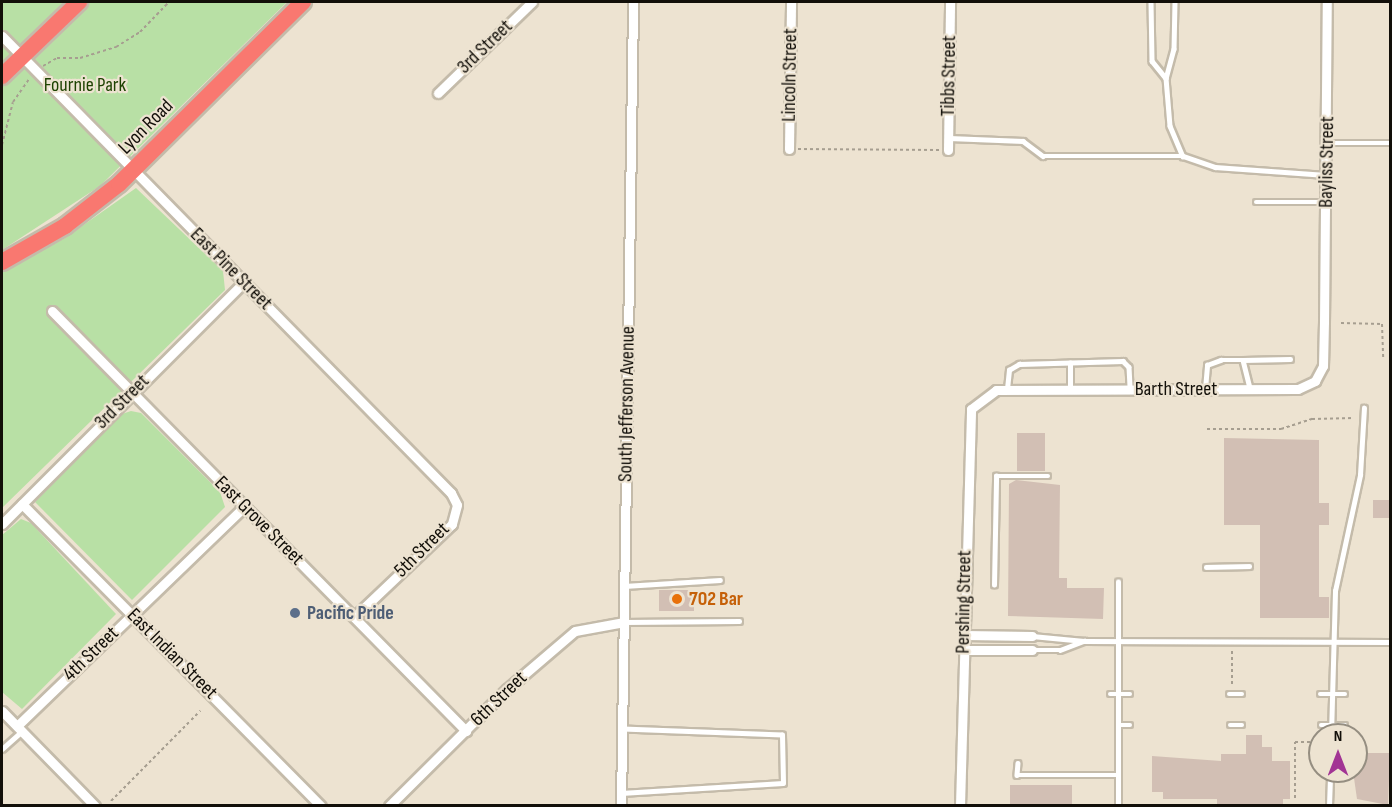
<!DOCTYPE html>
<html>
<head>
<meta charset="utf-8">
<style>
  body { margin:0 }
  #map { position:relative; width:1392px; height:807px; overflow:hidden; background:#ede3d1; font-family:"Sofia Sans Condensed",sans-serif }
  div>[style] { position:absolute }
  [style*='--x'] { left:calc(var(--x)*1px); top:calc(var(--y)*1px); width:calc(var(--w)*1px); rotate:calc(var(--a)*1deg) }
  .green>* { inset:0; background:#b8e0a5 }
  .building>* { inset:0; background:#d2bfb4; transform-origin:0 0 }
  .path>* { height:2px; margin-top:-1px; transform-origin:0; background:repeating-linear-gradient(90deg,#a69e90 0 3px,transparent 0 6px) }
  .roads { filter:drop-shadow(2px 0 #c4bbaa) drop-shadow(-2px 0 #c4bbaa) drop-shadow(0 2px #c4bbaa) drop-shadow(0 -2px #c4bbaa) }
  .lane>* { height:4.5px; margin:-2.25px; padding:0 2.25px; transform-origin:2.25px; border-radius:2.25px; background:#fff }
  .street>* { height:9px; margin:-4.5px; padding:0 4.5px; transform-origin:4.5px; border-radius:4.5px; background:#fff }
  .highway>* { height:16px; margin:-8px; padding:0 8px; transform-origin:8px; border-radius:8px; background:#f97870 }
  .dots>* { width:16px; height:16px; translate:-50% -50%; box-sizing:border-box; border:3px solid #ede3d1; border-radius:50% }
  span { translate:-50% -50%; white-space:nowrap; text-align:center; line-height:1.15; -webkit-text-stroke:4.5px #ede3d1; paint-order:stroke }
  .street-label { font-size:20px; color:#120f09 }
  .park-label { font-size:20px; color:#1e4302 }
  .food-label { font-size:20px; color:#c56008; font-weight:700 }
  .left { translate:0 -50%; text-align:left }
  .service-label { font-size:20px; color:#4e5e75; font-weight:700 }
  .frame { position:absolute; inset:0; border:3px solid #120f09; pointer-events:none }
  .north { position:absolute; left:1308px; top:723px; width:60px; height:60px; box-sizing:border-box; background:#ede3d1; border:2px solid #958e81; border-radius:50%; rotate:0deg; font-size:16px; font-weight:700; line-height:24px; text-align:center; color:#120f09 }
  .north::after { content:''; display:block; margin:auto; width:21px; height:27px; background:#a23494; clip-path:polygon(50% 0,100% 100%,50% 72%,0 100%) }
</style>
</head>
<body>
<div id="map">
  <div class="green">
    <i style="clip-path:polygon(2px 2px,287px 2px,100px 186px,2px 250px)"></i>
    <i style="clip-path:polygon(136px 188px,223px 271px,225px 290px,2px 508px,2px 272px,65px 238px)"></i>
    <i style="clip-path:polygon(131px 411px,141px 413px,220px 492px,225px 507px,132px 600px,35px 502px,119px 415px)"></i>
    <i style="clip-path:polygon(21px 519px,31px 523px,116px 614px,22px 709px,2px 692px,2px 535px)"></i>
  </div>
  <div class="building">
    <i style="left:1017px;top:433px;width:28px;height:38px"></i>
    <i style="clip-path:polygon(1224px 438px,1319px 440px,1319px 503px,1329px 503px,1329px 525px,1319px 525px,1319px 597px,1329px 597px,1329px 618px,1260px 618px,1260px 525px,1224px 525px)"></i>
    <i style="clip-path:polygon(1016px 480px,1060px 485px,1059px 578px,1067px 578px,1067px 588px,1104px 588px,1103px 619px,1008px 616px,1009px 484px)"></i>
    <i style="left:1373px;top:500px;width:17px;height:18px"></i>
    <i style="left:659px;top:590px;width:35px;height:21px"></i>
    <i style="clip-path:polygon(1246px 735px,1262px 735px,1262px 747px,1272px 747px,1272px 761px,1290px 761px,1290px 799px,1283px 799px,1283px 806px,1217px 806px,1217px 799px,1163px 799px,1163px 792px,1152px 792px,1152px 756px,1221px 761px,1221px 754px,1246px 754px)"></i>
    <i style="clip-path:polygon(1358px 753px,1390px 753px,1388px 805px,1357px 799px,1353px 771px)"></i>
    <i style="left:1010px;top:785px;width:62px;height:22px"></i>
  </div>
  <div class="path">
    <i style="--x:43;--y:66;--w:16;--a:-30"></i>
    <i style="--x:57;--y:58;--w:23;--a:0"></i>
    <i style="--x:80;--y:58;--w:38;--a:-17"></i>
    <i style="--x:116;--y:47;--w:28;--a:-32"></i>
    <i style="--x:140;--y:32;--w:42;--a:-46"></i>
    <i style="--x:2;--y:145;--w:44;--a:-75.7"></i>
    <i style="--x:13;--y:102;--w:29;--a:-55"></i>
    <i style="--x:798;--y:149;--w:141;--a:0.4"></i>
    <i style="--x:1341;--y:323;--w:41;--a:1.4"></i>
    <i style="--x:1382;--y:324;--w:36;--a:88"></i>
    <i style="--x:1207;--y:429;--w:74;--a:0"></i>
    <i style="--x:1281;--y:429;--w:33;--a:-18"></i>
    <i style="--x:1312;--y:419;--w:42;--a:-1.4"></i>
    <i style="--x:1232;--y:651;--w:36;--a:90"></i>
    <i style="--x:1295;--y:798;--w:56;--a:-90"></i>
    <i style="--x:1295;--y:742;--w:22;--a:0"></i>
    <i style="--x:111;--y:801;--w:127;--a:-45.3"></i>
  </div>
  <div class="roads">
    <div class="lane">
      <i style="--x:1151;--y:2;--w:59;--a:89"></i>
      <i style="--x:1152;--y:61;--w:22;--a:51"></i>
      <i style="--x:1175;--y:2;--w:47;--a:91.2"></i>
      <i style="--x:1174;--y:49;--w:30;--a:105"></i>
      <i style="--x:1166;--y:78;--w:48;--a:85.2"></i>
      <i style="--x:1170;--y:126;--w:33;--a:67"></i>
      <i style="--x:949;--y:138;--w:74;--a:2.3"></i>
      <i style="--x:1023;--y:141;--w:25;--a:37"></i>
      <i style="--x:1043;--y:156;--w:140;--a:0"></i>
      <i style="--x:1183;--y:156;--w:34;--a:19"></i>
      <i style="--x:1215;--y:167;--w:111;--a:4.1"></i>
      <i style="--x:1327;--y:143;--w:63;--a:0"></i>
      <i style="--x:1256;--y:202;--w:70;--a:0"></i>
      <i style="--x:1243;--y:360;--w:47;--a:-1.2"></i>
      <i style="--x:1007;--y:389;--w:19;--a:-84"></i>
      <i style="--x:1009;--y:370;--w:12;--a:-31"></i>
      <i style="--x:1019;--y:364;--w:104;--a:-1.7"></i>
      <i style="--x:1123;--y:361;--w:8;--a:45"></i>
      <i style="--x:1129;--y:367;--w:22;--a:87"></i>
      <i style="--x:1070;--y:389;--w:26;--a:-90"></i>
      <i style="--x:1205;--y:389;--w:24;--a:-85"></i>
      <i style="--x:1207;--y:365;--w:15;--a:-20"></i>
      <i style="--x:1221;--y:360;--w:22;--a:0"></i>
      <i style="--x:1243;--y:360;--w:30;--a:76"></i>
      <i style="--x:1206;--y:567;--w:43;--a:-1.3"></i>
      <i style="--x:994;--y:585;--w:109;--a:-88.9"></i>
      <i style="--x:996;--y:476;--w:52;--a:0"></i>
      <i style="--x:624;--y:586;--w:96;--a:-3.6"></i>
      <i style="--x:624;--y:622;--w:115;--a:-0.5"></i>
      <i style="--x:1032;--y:636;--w:52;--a:5.5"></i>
      <i style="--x:1084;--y:641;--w:306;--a:0.2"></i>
      <i style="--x:1032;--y:650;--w:28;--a:0"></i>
      <i style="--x:1060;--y:650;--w:26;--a:-21"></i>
      <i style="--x:1110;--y:694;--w:20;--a:0"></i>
      <i style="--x:1229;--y:694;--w:13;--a:0"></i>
      <i style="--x:1320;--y:694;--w:25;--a:0"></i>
      <i style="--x:1118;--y:725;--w:12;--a:0"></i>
      <i style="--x:1230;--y:725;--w:12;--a:0"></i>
      <i style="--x:1321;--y:725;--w:24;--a:0"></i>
      <i style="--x:1331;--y:735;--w:144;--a:-88.4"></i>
      <i style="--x:1335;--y:591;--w:119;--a:-77.8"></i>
      <i style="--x:1360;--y:475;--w:67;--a:-86.6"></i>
      <i style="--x:2;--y:749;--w:27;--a:-42"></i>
      <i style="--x:1018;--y:763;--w:12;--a:95"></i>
      <i style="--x:1017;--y:775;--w:101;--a:0"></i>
      <i style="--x:621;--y:793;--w:162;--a:-3.5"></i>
      <i style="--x:783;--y:783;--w:48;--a:-91.2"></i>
      <i style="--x:782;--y:735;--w:159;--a:-177.8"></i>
      <i style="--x:1118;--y:806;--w:224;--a:-90"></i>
      <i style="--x:1329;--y:806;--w:35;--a:-88"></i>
    </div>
    <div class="street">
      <i style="--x:2;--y:36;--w:641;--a:45.51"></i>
      <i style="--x:451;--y:493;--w:13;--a:63"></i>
      <i style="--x:457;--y:505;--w:20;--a:105"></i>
      <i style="--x:452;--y:524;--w:135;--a:136.5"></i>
      <i style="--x:438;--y:93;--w:131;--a:-44.1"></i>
      <i style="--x:789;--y:149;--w:147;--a:-89.2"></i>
      <i style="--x:948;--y:150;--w:148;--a:-89.2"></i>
      <i style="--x:52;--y:311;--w:590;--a:45.41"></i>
      <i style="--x:22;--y:504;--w:425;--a:45.3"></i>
      <i style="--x:2;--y:524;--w:342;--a:-45"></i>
      <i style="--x:964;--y:635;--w:68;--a:0.8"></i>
      <i style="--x:963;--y:650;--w:69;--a:0"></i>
      <i style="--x:2;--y:711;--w:133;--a:45.6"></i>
      <i style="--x:17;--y:726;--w:315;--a:-44"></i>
      <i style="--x:389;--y:806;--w:166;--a:-44.8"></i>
      <i style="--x:507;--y:689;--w:89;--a:-40.5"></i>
      <i style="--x:575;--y:631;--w:50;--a:-10.4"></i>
      <i style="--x:621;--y:806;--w:804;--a:-89.14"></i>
      <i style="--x:960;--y:806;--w:397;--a:-88.4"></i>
      <i style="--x:971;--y:409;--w:31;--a:-37"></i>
      <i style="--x:996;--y:390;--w:302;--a:-0.2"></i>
      <i style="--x:1298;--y:389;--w:19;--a:-25"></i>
      <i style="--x:1315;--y:381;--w:17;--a:-62"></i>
      <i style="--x:1323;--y:366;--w:44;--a:-88.7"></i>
      <i style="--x:1324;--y:322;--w:320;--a:-89.5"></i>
    </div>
    <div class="highway">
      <i style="--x:2;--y:76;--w:107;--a:-43.9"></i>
      <i style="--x:2;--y:262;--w:73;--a:-29.7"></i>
      <i style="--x:65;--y:226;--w:68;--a:-37.9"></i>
      <i style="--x:119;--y:184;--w:259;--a:-44.7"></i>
    </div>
  </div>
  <div class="dots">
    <i style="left:677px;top:599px;background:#e8710a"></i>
    <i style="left:295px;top:613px;background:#5c6f8a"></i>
  </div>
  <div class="street-label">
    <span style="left:485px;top:47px;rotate:-44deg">3rd Street</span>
    <span style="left:790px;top:75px;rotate:-89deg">Lincoln Street</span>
    <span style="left:949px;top:76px;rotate:-89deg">Tibbs Street</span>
    <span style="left:146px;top:127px;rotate:-45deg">Lyon Road</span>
    <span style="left:1327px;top:162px;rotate:-89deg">Bayliss Street</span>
    <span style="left:231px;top:269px;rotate:45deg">East Pine Street</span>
    <span style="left:1176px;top:389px">Barth Street</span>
    <span style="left:122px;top:402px;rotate:-45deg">3rd Street</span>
    <span style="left:627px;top:404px;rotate:-89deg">South Jefferson Avenue</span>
    <span style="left:259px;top:521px;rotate:45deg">East Grove Street</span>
    <span style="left:422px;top:550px;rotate:-45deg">5th Street</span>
    <span style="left:964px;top:602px;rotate:-89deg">Pershing Street</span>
    <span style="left:91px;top:654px;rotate:-44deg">4th Street</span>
    <span style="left:172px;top:654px;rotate:45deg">East Indian Street</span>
    <span style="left:499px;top:699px;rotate:-44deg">6th Street</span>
  </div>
  <div class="park-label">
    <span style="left:85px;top:85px">Fournie Park</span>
  </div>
  <div class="food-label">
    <span class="left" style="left:689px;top:599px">702 Bar</span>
  </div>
  <div class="service-label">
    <span class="left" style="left:307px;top:613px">Pacific Pride</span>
  </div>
  <div class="frame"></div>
  <div class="north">N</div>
</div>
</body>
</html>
